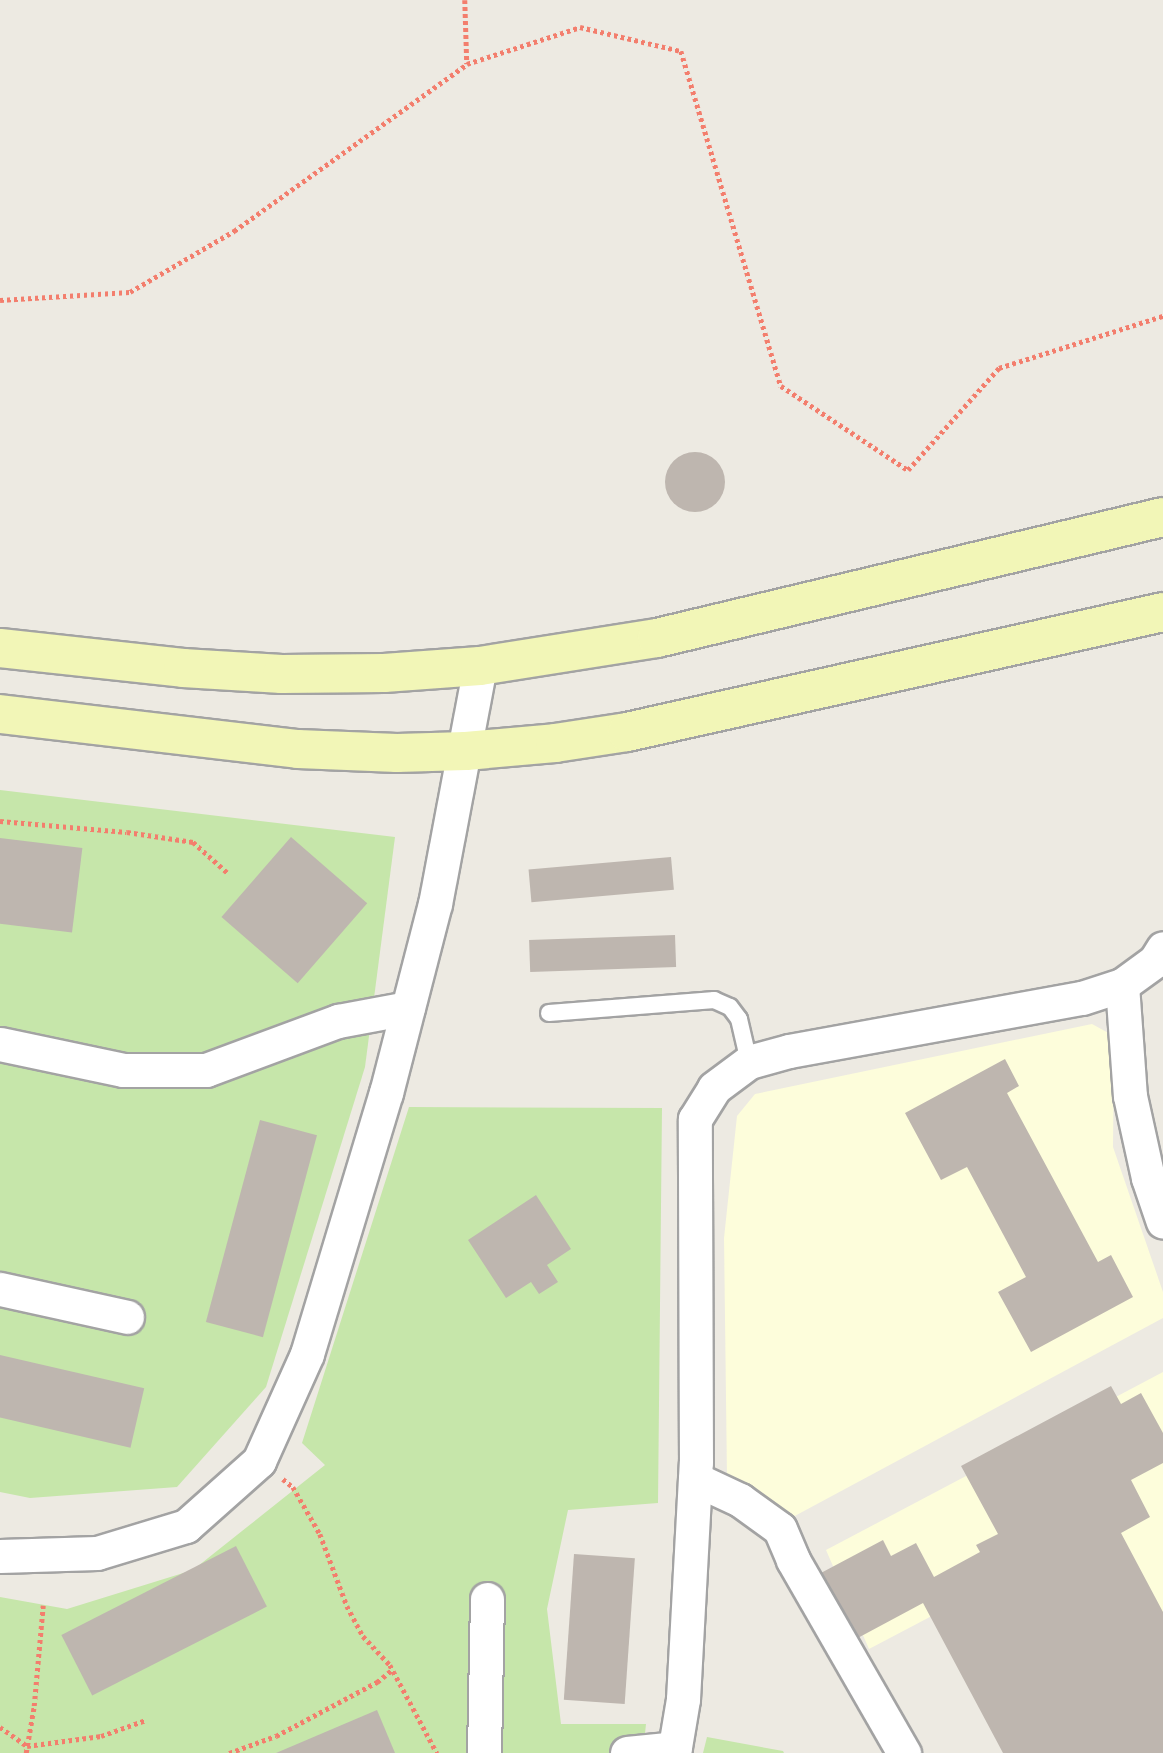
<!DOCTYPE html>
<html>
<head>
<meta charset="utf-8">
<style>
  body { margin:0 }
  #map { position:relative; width:1163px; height:1753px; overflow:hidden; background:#edeae2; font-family:"PT Sans Narrow",sans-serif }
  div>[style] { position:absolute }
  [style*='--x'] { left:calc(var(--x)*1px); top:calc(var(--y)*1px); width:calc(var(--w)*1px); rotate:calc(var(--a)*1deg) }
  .education>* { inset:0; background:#fdfddb }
  .grass>* { inset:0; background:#c6e6aa }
  .building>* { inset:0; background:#beb6af; transform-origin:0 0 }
  .round { border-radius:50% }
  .path>* { height:4.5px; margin-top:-2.25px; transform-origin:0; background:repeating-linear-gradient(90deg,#f37e6d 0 3.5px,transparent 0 7px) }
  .roads { filter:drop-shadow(2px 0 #a3a3a3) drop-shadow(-2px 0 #a3a3a3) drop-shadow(0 2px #a3a3a3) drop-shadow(0 -2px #a3a3a3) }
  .lane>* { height:16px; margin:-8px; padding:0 8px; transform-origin:8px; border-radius:8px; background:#fff }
  .street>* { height:33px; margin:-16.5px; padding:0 16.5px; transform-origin:16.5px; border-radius:16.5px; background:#fff }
  .secondary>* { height:38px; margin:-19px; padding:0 19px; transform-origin:19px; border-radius:19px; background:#f2f6b7 }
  span { translate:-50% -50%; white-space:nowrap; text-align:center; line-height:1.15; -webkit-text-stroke:5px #fff; paint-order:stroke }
</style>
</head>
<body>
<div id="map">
  <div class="education">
    <i style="clip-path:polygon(1092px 1024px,1114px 1036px,1113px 1147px,1163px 1292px,1163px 1318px,791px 1518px,727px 1478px,724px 1238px,737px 1116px,755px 1094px)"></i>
    <i style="clip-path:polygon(1163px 1372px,1163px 1753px,947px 1608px,869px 1649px,826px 1550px)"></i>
  </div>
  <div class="grass">
    <i style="clip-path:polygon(0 790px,395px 837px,365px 1067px,266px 1387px,177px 1487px,30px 1498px,0 1492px)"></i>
    <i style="clip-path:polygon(409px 1107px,662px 1108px,658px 1503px,568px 1510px,547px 1609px,561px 1724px,646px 1724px,643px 1753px,0 1753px,0 1597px,67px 1609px,193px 1570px,325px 1465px,302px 1443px)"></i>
    <i style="clip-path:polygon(707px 1737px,783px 1751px,784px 1753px,703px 1753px)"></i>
  </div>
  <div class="building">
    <i class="round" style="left:665px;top:452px;width:60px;height:60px"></i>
    <i style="left:291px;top:837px;width:101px;height:106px;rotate:41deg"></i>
    <i style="left:0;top:838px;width:83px;height:85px;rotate:7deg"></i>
    <i style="left:671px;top:857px;width:33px;height:143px;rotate:85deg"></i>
    <i style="left:675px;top:935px;width:32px;height:146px;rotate:88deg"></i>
    <i style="clip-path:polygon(1005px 1059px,1019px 1086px,1007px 1093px,1098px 1262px,1111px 1255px,1133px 1297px,1031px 1352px,998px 1292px,1026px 1277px,967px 1167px,941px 1180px,905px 1113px)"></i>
    <i style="left:260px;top:1120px;width:59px;height:209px;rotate:15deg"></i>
    <i style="clip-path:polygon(536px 1195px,571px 1249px,547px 1265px,558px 1282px,539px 1294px,531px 1282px,506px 1298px,468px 1240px)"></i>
    <i style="left:0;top:1355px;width:148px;height:61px;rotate:13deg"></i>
    <i style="clip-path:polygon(1111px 1386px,1121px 1404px,1141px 1393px,1163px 1433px,1163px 1463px,1131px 1480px,1150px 1517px,1121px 1533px,1163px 1612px,1163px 1753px,1003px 1753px,923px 1603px,854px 1640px,819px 1574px,883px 1540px,891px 1556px,916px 1543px,934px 1577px,980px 1552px,976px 1545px,998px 1534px,961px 1466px)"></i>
    <i style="left:236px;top:1546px;width:68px;height:196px;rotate:63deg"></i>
    <i style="left:574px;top:1554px;width:61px;height:146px;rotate:4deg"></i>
    <i style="clip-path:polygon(377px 1710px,395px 1753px,276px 1753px)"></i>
  </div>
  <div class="path">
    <i style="--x:465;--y:0;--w:64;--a:88.2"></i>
    <i style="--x:0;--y:300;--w:130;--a:-3.5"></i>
    <i style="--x:130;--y:292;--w:121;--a:-30.4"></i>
    <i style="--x:234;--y:231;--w:287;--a:-35.6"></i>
    <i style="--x:467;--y:64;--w:119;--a:-18.1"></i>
    <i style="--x:580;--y:27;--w:104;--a:13.4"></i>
    <i style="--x:681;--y:51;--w:350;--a:73.4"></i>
    <i style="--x:781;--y:386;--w:152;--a:33.5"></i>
    <i style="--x:908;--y:470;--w:137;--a:-48.3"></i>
    <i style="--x:999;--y:368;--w:172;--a:-17.6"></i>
    <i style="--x:0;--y:821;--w:127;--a:5"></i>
    <i style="--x:127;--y:832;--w:67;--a:8.6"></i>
    <i style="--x:193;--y:842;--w:48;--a:41.6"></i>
    <i style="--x:283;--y:1479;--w:13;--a:39"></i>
    <i style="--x:293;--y:1487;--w:54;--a:60.1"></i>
    <i style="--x:320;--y:1534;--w:77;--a:69.4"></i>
    <i style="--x:347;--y:1606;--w:34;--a:62"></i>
    <i style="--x:363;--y:1636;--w:40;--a:47"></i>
    <i style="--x:390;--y:1665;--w:100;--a:61.9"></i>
    <i style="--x:0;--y:1727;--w:33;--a:35"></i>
    <i style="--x:27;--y:1746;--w:75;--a:-7.7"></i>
    <i style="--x:101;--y:1736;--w:48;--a:-19.6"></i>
    <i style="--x:26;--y:1753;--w:48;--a:-80.3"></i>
    <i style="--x:34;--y:1706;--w:101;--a:-84.9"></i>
    <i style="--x:229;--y:1753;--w:50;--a:-19.9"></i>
    <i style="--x:276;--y:1736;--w:115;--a:-28.1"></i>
    <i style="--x:377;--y:1682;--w:19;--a:-39"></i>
  </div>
  <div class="roads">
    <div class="lane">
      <i style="--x:549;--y:1013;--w:166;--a:-4.5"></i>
      <i style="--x:714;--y:1000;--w:17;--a:24"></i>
      <i style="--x:730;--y:1007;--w:15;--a:53"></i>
      <i style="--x:739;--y:1019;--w:44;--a:76.9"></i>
    </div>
    <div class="street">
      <i style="--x:1122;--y:985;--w:111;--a:85.9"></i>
      <i style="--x:1130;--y:1096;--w:84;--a:77.6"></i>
      <i style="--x:1148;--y:1178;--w:46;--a:71.2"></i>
      <i style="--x:0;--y:1044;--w:126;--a:11.9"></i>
      <i style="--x:123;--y:1070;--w:83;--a:0"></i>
      <i style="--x:206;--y:1070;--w:141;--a:-20.4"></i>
      <i style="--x:338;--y:1021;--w:71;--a:-10.5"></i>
      <i style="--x:0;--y:1289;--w:130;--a:12.4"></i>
      <i style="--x:695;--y:1479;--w:50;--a:25"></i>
      <i style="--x:740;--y:1500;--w:49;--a:35.9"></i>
      <i style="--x:780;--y:1529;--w:34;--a:67"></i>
      <i style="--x:793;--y:1560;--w:223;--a:60.1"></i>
      <i style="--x:0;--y:1556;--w:97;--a:-1.8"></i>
      <i style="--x:97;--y:1553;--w:93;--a:-16.9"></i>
      <i style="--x:186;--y:1526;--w:98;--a:-41.7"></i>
      <i style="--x:259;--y:1461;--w:117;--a:-65.8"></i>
      <i style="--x:307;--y:1354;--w:273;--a:-73.2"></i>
      <i style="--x:386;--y:1093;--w:195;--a:-75.5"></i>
      <i style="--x:435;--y:904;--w:242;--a:-79.3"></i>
      <i style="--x:484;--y:1753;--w:154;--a:-88.9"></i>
      <i style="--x:627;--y:1753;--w:48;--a:-5.9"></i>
      <i style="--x:674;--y:1753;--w:55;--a:-80.5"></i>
      <i style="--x:683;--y:1699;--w:237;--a:-86.9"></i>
      <i style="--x:696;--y:1462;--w:343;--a:-90.2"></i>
      <i style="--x:695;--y:1119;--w:36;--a:-58"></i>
      <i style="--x:714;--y:1088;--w:44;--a:-36.6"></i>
      <i style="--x:749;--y:1062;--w:41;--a:-15.4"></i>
      <i style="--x:789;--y:1051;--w:298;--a:-10.3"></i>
      <i style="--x:1082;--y:998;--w:42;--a:-18"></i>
      <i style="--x:1122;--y:985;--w:41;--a:-36"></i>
      <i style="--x:1155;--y:961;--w:15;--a:-58"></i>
    </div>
    <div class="secondary">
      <i style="--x:0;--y:648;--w:184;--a:6.2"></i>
      <i style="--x:183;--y:668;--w:99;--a:3.5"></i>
      <i style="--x:282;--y:674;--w:102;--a:-0.6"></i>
      <i style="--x:384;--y:673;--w:96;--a:-4.2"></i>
      <i style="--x:480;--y:666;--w:179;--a:-9"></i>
      <i style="--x:657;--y:638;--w:520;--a:-13.45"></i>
      <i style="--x:0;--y:714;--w:300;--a:6.7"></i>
      <i style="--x:298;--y:749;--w:99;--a:2.3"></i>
      <i style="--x:397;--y:753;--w:69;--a:-1.7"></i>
      <i style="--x:466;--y:751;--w:89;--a:-5.1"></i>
      <i style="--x:555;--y:743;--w:73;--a:-8.7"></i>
      <i style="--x:627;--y:732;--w:549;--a:-12.62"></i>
    </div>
  </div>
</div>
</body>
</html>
